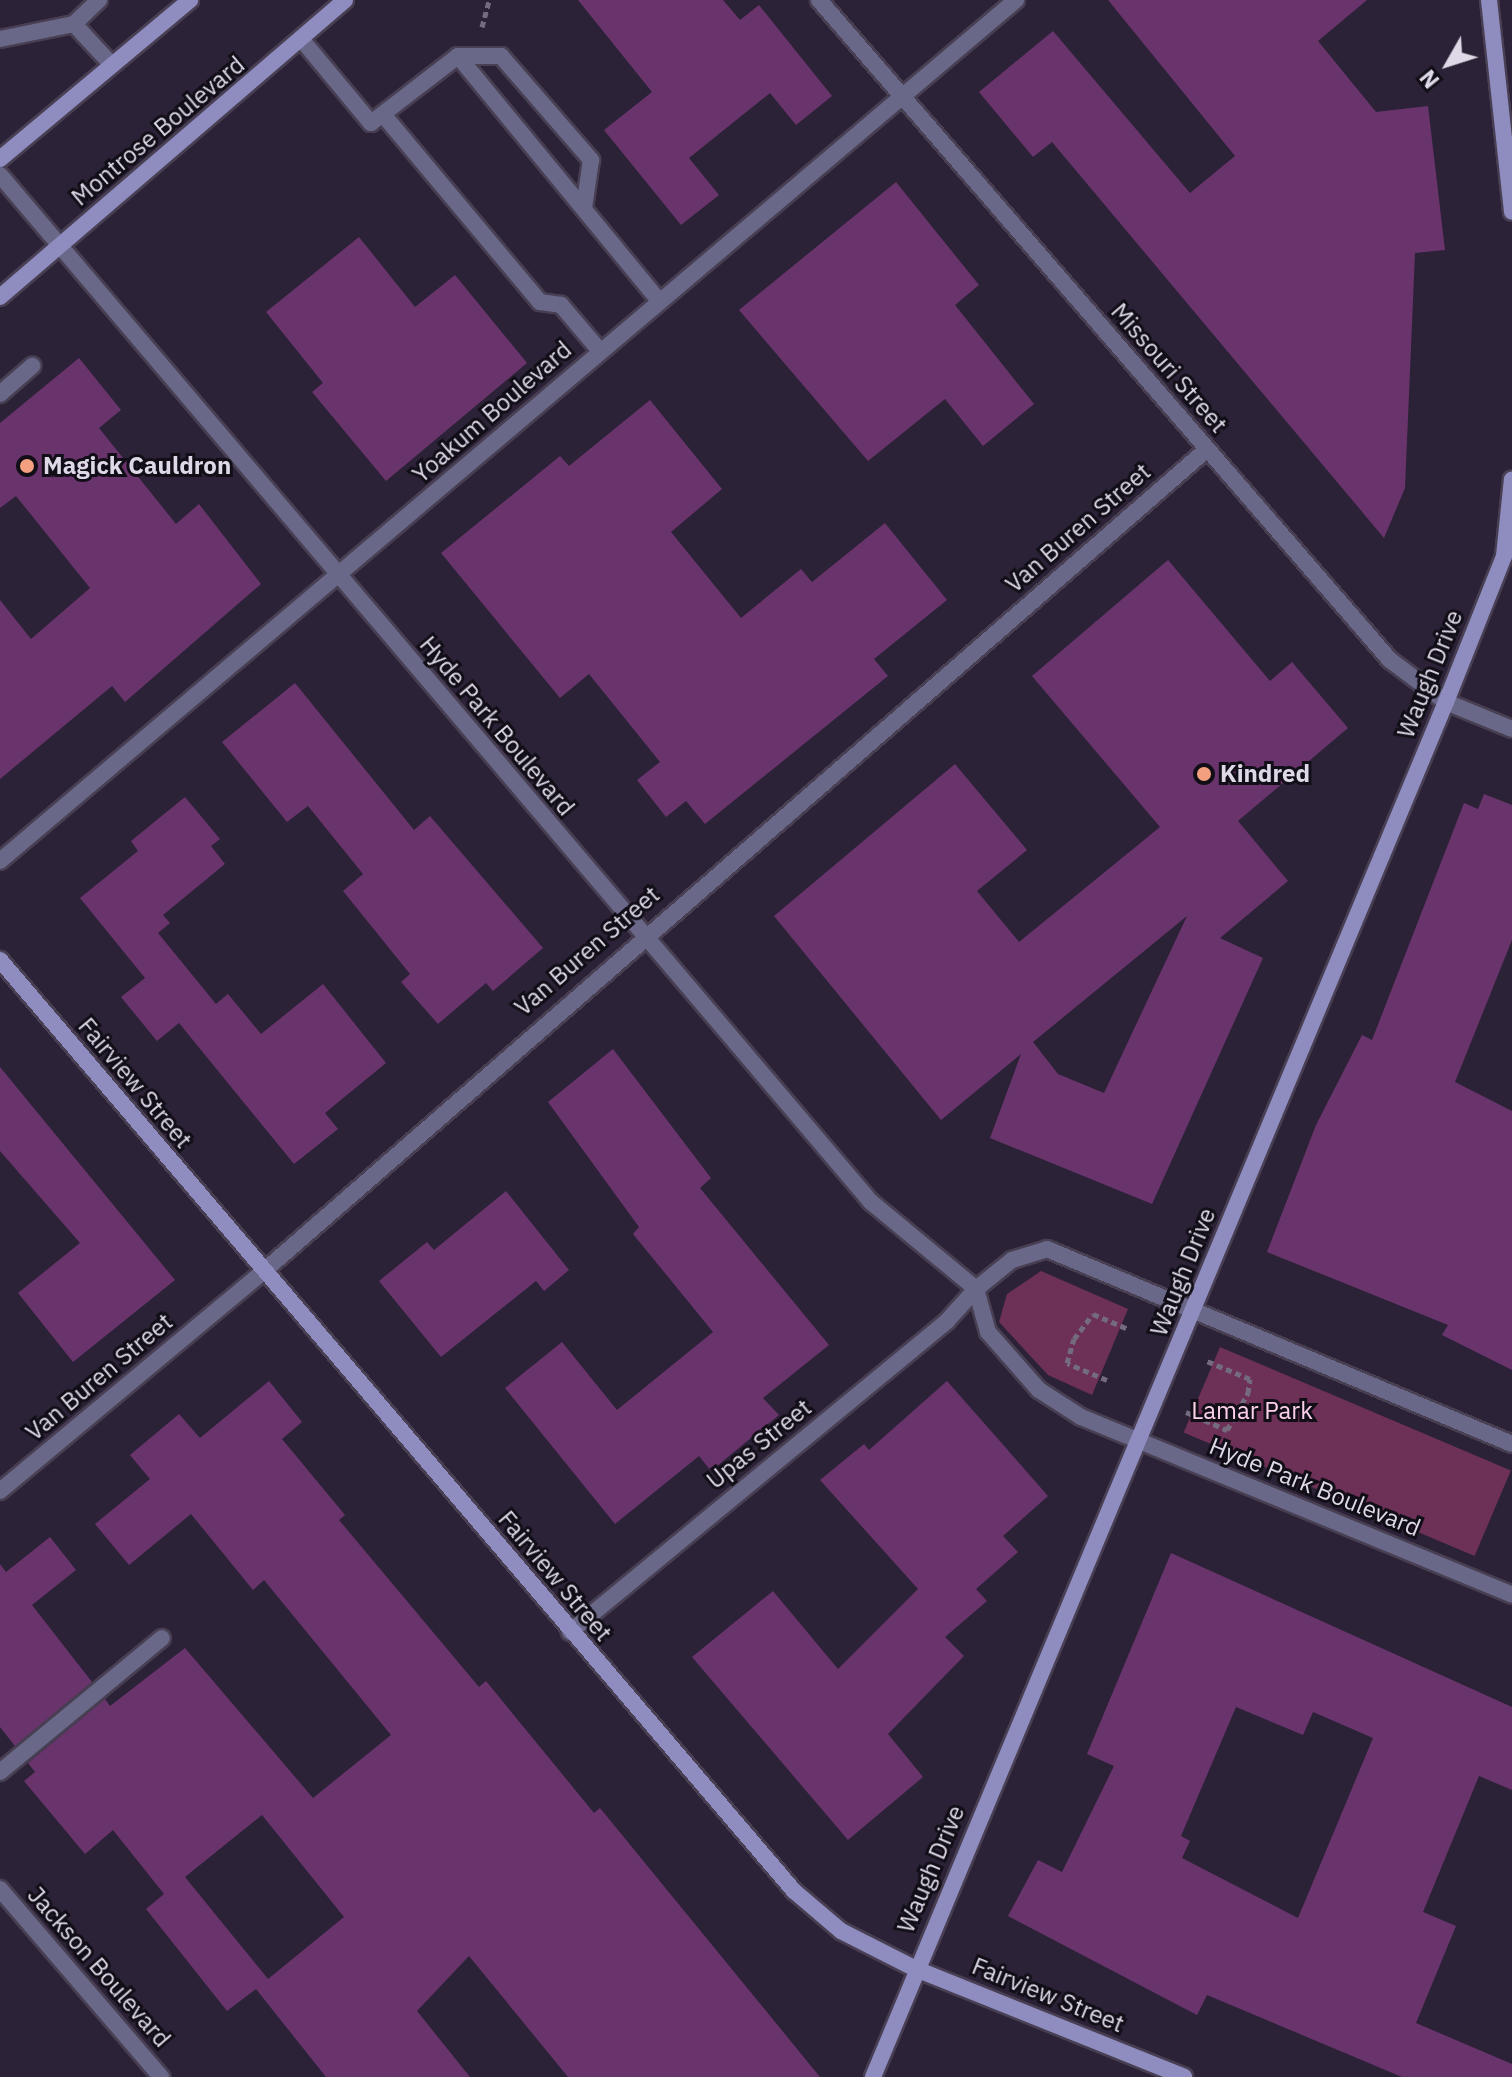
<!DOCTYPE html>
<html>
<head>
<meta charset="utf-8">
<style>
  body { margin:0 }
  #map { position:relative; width:1512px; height:2077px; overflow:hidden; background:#2c2237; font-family:"IBM Plex Sans",sans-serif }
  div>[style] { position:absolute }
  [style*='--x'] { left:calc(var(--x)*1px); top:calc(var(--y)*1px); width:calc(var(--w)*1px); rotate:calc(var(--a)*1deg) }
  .green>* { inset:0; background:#6d3056; transform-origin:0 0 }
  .building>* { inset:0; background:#69336c }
  .path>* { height:5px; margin-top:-2.5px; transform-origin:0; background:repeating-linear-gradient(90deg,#746c7e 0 6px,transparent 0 10px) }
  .roads { filter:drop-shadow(2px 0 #483f53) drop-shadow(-2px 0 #483f53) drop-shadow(0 2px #483f53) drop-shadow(0 -2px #483f53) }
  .lane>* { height:16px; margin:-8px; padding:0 8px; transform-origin:8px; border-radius:8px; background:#696888 }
  .street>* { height:16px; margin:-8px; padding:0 8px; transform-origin:8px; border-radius:8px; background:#696888 }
  .secondary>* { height:16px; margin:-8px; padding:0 8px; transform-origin:8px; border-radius:8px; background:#8f8dc0 }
  .dots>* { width:22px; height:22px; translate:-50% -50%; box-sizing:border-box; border:4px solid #120e17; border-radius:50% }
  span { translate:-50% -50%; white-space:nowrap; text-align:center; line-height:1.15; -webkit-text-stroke:6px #120e17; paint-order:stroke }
  .street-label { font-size:24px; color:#ded8e7 }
  .poi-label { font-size:24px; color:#ded8e7; font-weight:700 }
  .left { translate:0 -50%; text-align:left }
  .park-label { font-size:24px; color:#fcd1e8 }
  .north { position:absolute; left:1408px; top:24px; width:80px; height:80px; -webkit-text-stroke:6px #120e17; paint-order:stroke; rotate:231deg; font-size:22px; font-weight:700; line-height:32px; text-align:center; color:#ded8e7 }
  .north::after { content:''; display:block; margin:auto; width:28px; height:36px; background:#ded8e7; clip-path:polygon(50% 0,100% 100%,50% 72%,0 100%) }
</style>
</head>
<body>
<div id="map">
  <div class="green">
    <i style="clip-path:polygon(1041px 1271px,1128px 1309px,1092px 1395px,1048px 1375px,999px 1322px,1007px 1294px)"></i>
    <i style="left:1220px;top:1347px;width:316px;height:93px;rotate:23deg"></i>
  </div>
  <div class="building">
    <i style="clip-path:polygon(578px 0,723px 0,740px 20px,759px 5px,832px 96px,796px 125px,770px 93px,689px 158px,719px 195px,681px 225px,604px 130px,652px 92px)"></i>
    <i style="clip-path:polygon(1108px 0,1367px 0,1318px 41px,1376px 112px,1428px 106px,1445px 250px,1415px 253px,1405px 488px,1384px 538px,1052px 142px,1033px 157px,979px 92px,1053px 31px,1190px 193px,1235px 156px)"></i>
    <i style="clip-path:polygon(896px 182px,979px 285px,955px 305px,1034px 404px,983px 446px,945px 399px,868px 461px,739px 310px)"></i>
    <i style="clip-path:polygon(359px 237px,415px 307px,455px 275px,527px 363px,386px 481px,312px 392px,323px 383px,266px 312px)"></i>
    <i style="clip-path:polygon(79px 358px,121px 410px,99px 428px,176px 524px,199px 504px,261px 584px,125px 702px,112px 686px,0 779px,0 600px,31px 639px,90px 588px,16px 496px,0 508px,0 423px)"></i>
    <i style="clip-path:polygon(650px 400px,722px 489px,671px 532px,741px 618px,801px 569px,812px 582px,885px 523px,947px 600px,874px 659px,888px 676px,705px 824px,686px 801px,666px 817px,637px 780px,660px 762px,589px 674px,560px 698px,441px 553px,560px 456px,569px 466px)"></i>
    <i style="clip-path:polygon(evenodd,1168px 560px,1270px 681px,1292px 662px,1348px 728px,1238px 821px,1288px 881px,1220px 938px,1263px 958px,1152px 1204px,990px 1138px,1021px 1054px,941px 1120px,774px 916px,955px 764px,1027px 850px,977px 891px,1019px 942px,1160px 827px,1032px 676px,1168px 560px,1187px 916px,1104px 1093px,1058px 1074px,1033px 1042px,1187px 916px)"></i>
    <i style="clip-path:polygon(295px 683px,414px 830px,430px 816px,543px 948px,493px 991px,486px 983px,438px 1024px,401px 982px,410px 974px,343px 891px,363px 874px,308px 806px,287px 822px,222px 742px)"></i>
    <i style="clip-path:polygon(1484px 794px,1512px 805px,1512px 940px,1455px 1082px,1512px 1111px,1512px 1370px,1442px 1335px,1448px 1325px,1267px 1252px,1316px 1125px,1362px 1035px,1372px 1040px,1464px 803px,1478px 809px)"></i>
    <i style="clip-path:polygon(185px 797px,220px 839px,211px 846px,225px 864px,163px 915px,170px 923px,158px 933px,216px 1004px,228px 994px,261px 1034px,323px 984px,386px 1063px,325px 1113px,338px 1129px,294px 1164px,179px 1023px,157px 1041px,121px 997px,145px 978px,80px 898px,138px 851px,131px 841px)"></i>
    <i style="clip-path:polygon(613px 1049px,711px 1178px,700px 1188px,829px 1345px,763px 1398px,779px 1415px,711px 1471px,699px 1456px,615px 1524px,505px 1388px,562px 1342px,617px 1410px,713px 1332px,633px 1234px,639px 1227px,548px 1102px)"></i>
    <i style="clip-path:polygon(0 1067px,175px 1280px,73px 1362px,18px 1293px,80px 1243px,0 1151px)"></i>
    <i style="clip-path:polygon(506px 1191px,569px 1270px,544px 1291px,536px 1281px,441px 1357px,379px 1281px,427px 1242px,434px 1250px)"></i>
    <i style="clip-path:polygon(evenodd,269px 1381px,302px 1422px,282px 1439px,345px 1515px,339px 1520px,479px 1687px,486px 1681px,594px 1813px,600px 1808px,820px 2077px,568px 2077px,469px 1956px,417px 2011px,470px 2077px,326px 2077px,256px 1989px,227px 2011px,146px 1909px,164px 1894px,113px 1830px,85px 1854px,24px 1781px,35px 1772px,28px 1763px,105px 1699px,110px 1706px,185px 1648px,313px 1798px,391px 1735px,264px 1580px,253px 1590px,191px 1514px,129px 1565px,95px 1524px,150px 1479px,130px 1455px,179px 1414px,200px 1438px,269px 1381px,262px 1815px,344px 1917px,268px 1979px,185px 1877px,262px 1815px)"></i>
    <i style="clip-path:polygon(947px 1381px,1048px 1496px,1003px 1536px,1018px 1552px,976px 1589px,987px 1601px,945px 1637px,964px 1656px,888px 1734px,923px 1777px,848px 1840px,692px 1657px,773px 1591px,838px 1669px,918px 1589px,820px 1480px,864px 1444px,869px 1450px)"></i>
    <i style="clip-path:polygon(50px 1537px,76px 1570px,32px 1605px,92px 1682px,15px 1746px,0 1727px,0 1564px,6px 1572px)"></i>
    <i style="clip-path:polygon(evenodd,1171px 1553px,1512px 1707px,1512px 1790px,1479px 1776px,1423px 1912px,1456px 1926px,1416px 2023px,1512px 2064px,1512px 2077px,1402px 2077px,1207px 1995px,1197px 2015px,1008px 1916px,1038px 1860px,1062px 1872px,1114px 1766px,1087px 1754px,1171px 1553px,1236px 1707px,1303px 1735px,1313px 1712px,1373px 1738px,1298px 1918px,1182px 1858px,1190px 1841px,1181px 1836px,1236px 1707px)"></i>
  </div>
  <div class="path">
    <i style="--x:482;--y:27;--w:28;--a:-75"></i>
    <i style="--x:1107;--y:1380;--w:43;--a:-157"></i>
    <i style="--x:1067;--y:1363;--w:25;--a:-74"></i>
    <i style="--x:1074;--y:1339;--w:31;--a:-53"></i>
    <i style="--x:1093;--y:1314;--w:38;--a:23"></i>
    <i style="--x:1186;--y:1412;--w:45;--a:23.7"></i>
    <i style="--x:1227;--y:1430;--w:43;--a:-60.4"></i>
    <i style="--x:1248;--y:1393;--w:14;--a:-82"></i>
    <i style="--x:1250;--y:1379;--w:47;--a:-157.3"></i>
  </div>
  <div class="roads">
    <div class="lane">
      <i style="--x:74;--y:24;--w:56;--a:47.2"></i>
      <i style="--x:0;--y:39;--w:76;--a:-11.5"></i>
      <i style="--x:74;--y:24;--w:35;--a:-44"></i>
      <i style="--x:302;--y:40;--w:108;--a:50.3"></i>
      <i style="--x:371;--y:123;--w:110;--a:-37.6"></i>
      <i style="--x:458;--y:56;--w:317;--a:50.6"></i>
      <i style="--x:458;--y:56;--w:43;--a:0"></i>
      <i style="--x:501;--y:56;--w:138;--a:49.1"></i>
      <i style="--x:591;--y:160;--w:49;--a:98.3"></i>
      <i style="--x:386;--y:118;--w:240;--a:50.1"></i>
      <i style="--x:540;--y:302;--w:21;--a:8"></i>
      <i style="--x:561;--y:305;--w:60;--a:49.7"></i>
      <i style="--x:0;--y:394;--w:43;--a:-41.2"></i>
      <i style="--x:0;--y:1772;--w:210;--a:-39.6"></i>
    </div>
    <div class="street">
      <i style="--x:819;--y:0;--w:873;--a:49.14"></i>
      <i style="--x:1390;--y:660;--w:70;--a:36.9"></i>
      <i style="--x:1446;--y:702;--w:71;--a:22.2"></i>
      <i style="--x:0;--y:175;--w:1347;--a:49.7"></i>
      <i style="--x:871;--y:1202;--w:136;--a:39.6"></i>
      <i style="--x:976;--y:1289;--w:45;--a:74.4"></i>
      <i style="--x:988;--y:1332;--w:77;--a:48.7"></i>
      <i style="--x:1039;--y:1390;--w:50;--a:32.7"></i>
      <i style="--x:1081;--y:1417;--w:466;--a:22.4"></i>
      <i style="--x:0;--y:861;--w:1332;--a:-40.28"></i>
      <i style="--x:0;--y:1491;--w:344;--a:-39.8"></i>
      <i style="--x:264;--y:1271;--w:1250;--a:-41.07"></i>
      <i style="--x:570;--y:1632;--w:489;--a:-39.5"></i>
      <i style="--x:947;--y:1321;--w:43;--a:-47.8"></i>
      <i style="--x:976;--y:1289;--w:46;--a:-38.9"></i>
      <i style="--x:1012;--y:1260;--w:37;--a:-17"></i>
      <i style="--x:1047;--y:1249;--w:504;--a:22.75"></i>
      <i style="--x:0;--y:1889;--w:248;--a:49.4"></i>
    </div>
    <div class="secondary">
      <i style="--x:1489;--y:0;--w:213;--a:83.8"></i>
      <i style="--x:0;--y:159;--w:248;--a:-39.9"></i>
      <i style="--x:0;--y:297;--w:455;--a:-40.7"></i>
      <i style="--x:0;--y:960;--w:1224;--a:49.54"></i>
      <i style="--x:794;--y:1891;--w:62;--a:40.4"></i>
      <i style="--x:841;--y:1931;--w:84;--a:26.9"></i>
      <i style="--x:916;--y:1969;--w:289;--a:21.9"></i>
      <i style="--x:873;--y:2077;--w:1490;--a:-67.38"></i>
      <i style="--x:1446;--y:702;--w:157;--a:-68.3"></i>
      <i style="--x:1504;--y:556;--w:77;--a:-84.1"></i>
    </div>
  </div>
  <div class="dots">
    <i style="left:27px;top:466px;background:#f2a07f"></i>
    <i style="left:1204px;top:774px;background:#f2a07f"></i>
  </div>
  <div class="street-label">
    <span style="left:158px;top:131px;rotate:-40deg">Montrose Boulevard</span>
    <span style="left:1169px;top:368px;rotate:49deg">Missouri Street</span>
    <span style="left:492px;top:412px;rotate:-41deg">Yoakum Boulevard</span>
    <span style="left:1078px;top:528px;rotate:-41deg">Van Buren Street</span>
    <span style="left:1430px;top:674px;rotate:-68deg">Waugh Drive</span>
    <span style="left:497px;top:726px;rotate:50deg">Hyde Park Boulevard</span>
    <span style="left:587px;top:951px;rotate:-41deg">Van Buren Street</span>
    <span style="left:135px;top:1083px;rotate:50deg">Fairview Street</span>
    <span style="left:1183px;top:1272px;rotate:-68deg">Waugh Drive</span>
    <span style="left:99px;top:1377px;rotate:-40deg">Van Buren Street</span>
    <span style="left:759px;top:1444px;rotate:-39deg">Upas Street</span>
    <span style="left:1315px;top:1487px;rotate:22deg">Hyde Park Boulevard</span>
    <span style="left:555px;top:1576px;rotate:50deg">Fairview Street</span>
    <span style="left:931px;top:1869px;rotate:-67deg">Waugh Drive</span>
    <span style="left:99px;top:1967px;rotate:49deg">Jackson Boulevard</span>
    <span style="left:1048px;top:1995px;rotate:22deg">Fairview Street</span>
  </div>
  <div class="poi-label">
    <span class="left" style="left:43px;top:466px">Magick Cauldron</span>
    <span class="left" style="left:1220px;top:774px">Kindred</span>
  </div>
  <div class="park-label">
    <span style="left:1252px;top:1411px">Lamar Park</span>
  </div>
  <div class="north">N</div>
</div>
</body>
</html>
